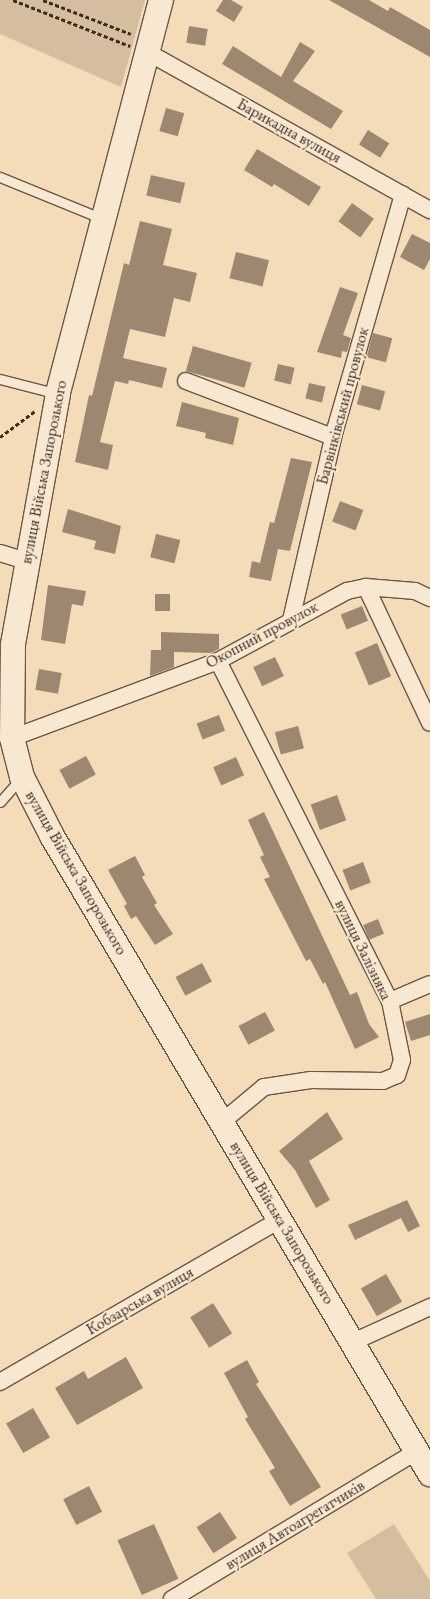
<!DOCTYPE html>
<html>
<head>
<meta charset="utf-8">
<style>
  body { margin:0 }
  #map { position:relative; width:430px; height:1599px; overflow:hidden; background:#f4dcb9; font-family:"EB Garamond",serif }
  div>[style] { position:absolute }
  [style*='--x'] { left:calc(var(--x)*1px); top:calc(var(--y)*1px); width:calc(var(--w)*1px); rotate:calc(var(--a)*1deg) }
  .green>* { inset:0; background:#d5be9f }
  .building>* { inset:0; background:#9c8771; transform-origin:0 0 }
  .path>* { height:3px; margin-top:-1.5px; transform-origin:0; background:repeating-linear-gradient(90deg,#3d2b22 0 4px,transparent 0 6.5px) }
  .roads { filter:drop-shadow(1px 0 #6b5748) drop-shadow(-1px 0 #6b5748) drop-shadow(0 1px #6b5748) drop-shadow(0 -1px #6b5748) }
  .lane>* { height:9px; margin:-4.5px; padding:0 4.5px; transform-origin:4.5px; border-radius:4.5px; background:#f8e8d2 }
  .street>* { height:16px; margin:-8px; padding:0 8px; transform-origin:8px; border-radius:8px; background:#f8e8d2 }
  .secondary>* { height:24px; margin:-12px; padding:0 12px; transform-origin:12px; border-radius:12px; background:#f8e8d2 }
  span { translate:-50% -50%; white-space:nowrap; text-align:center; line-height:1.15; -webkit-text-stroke:4px #f8e8d2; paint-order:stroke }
  .street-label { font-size:16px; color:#3d2b22 }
</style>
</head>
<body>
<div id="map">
  <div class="green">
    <i style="clip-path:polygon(0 0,145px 0,121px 87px,0 34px)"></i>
    <i style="clip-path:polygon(394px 1524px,430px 1581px,430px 1599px,376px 1599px,347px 1553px)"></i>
  </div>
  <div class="building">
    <i style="clip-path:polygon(223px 0,231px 0,243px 7px,234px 22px,216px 11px)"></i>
    <i style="clip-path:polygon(329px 0,369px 0,388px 11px,390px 7px,430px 30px,430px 57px)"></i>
    <i style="left:189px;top:26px;width:19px;height:17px;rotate:9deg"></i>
    <i style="clip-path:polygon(300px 42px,315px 51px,293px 81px,343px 111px,331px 129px,222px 64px,233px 46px,281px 77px)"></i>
    <i style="left:166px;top:108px;width:19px;height:24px;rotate:16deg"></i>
    <i style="left:368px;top:130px;width:25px;height:17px;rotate:32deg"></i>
    <i style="clip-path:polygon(257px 149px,321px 187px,309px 206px,274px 184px,272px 187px,244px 170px)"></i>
    <i style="left:151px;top:175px;width:35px;height:21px;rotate:13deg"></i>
    <i style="left:352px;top:203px;width:27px;height:23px;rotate:36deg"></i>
    <i style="clip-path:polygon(140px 221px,172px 229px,163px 265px,197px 273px,190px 302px,174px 298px,165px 337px,130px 329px,123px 358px,167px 368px,162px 388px,129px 380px,128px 384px,115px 381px,100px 442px,113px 445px,108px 470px,75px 462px,89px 395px,92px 396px,124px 263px,129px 265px)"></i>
    <i style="clip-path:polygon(412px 234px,430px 243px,430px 259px,424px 270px,400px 257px)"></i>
    <i style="left:236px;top:252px;width:34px;height:27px;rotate:14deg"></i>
    <i style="clip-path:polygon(340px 287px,358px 293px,343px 335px,351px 338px,347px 352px,342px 351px,341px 358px,317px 352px)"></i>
    <i style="left:373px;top:333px;width:20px;height:25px;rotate:15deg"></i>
    <i style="left:193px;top:346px;width:61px;height:26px;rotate:16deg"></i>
    <i style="left:278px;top:364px;width:17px;height:17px;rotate:13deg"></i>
    <i style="left:309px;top:383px;width:17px;height:16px;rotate:13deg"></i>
    <i style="left:362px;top:385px;width:24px;height:20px;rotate:15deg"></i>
    <i style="clip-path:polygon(182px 402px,239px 418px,233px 445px,205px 438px,206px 433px,176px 426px)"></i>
    <i style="clip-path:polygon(291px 458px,312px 462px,290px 551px,278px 549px,271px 581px,249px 577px,252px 561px,260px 563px,270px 522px,274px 523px)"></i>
    <i style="left:340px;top:501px;width:25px;height:22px;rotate:21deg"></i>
    <i style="clip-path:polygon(68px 509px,121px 526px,115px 554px,94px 549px,96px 541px,62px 532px)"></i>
    <i style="left:156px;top:534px;width:25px;height:24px;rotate:14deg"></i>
    <i style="clip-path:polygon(48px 585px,86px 591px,83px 606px,72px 604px,65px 644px,41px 640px)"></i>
    <i style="left:155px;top:594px;width:15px;height:17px"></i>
    <i style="left:362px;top:606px;width:16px;height:23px;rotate:68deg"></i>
    <i style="clip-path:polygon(161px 632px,219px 634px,219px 649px,211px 653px,174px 652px,174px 667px,150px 676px,151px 650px,161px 650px)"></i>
    <i style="left:377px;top:643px;width:36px;height:24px;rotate:67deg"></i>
    <i style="left:275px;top:657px;width:21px;height:24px;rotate:65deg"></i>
    <i style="left:39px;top:669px;width:23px;height:21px;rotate:10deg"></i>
    <i style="left:219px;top:715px;width:17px;height:24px;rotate:69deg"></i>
    <i style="left:298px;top:726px;width:23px;height:24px;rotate:75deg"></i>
    <i style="left:86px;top:756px;width:21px;height:30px;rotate:62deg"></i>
    <i style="left:236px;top:757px;width:20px;height:25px;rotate:66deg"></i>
    <i style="left:337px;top:795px;width:27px;height:28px;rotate:70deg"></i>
    <i style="clip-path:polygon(264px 812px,350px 995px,357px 992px,369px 1024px,379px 1037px,355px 1049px,325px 982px,323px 984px,310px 959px,306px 961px,264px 879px,270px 877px,260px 857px,264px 855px,248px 820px)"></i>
    <i style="clip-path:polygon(135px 856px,145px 875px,142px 877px,157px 903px,154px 905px,173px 934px,155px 945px,136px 916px,131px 919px,124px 906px,127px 904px,108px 870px)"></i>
    <i style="left:363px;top:862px;width:22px;height:22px;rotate:69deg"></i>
    <i style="left:378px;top:919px;width:16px;height:16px;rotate:68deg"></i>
    <i style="left:202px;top:963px;width:21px;height:30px;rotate:62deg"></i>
    <i style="left:265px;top:1012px;width:21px;height:30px;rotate:62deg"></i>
    <i style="clip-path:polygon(430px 1014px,430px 1035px,411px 1041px,405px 1022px)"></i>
    <i style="clip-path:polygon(327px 1112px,343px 1139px,309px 1161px,330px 1200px,316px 1208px,295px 1170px,279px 1151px)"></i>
    <i style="clip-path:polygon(407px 1200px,420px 1226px,408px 1232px,401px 1218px,355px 1240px,348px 1225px)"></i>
    <i style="left:386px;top:1274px;width:32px;height:29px;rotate:60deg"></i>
    <i style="left:213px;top:1303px;width:36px;height:27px;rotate:58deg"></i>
    <i style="clip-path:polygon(126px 1357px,143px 1388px,77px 1425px,55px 1388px,84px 1371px,88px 1379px)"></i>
    <i style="clip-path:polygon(247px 1360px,259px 1382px,256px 1384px,321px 1487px,290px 1506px,269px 1471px,275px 1468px,245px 1419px,248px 1417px,224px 1373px)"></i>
    <i style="left:33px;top:1408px;width:34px;height:31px;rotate:60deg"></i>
    <i style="left:89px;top:1486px;width:29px;height:29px;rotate:63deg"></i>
    <i style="left:220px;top:1512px;width:31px;height:28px;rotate:57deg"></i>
    <i style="left:154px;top:1524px;width:60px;height:40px;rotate:66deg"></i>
  </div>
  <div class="path">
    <i style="--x:13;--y:0;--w:126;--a:21.5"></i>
    <i style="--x:43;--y:0;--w:94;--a:21.1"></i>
    <i style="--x:0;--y:437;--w:44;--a:-36.6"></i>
  </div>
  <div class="roads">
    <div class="lane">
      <i style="--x:0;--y:177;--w:111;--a:22.2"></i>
      <i style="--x:0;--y:379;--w:60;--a:14.5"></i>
      <i style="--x:0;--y:802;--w:30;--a:-49"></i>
    </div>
    <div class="street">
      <i style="--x:147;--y:52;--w:324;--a:29.2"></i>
      <i style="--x:186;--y:381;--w:157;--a:20.9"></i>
      <i style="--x:0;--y:553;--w:27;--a:17"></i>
      <i style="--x:366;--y:587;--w:150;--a:64.8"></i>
      <i style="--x:291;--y:620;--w:195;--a:-77"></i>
      <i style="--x:335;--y:430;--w:245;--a:-73.9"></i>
      <i style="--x:218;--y:661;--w:381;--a:63.2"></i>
      <i style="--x:390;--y:1001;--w:60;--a:78.5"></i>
      <i style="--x:402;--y:1060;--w:16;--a:108"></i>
      <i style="--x:397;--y:1075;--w:15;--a:157"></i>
      <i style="--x:383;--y:1081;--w:72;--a:-179.2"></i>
      <i style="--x:311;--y:1080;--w:48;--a:171.5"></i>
      <i style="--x:264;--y:1087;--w:55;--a:140.2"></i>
      <i style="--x:12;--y:738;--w:220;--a:-20.5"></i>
      <i style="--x:218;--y:661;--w:147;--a:-28.5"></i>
      <i style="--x:347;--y:591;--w:19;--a:-12"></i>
      <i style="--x:366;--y:587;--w:49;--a:4.7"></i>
      <i style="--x:415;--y:591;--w:17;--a:25"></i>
      <i style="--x:390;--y:1001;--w:43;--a:-23"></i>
      <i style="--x:353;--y:1342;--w:85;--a:-24.4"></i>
      <i style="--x:0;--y:1382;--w:323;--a:-30.1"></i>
      <i style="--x:172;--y:1599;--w:286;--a:-31.1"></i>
    </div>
    <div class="secondary">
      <i style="--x:161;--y:0;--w:407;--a:104.7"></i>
      <i style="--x:58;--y:394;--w:255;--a:100.2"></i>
      <i style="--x:13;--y:645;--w:93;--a:90.6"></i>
      <i style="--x:12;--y:738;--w:40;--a:75.6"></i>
      <i style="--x:22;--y:777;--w:66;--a:63"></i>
      <i style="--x:52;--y:836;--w:742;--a:59.35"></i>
    </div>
  </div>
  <div class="street-label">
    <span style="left:289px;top:131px;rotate:29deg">Барикадна вулиця</span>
    <span style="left:343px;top:406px;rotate:-75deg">Барвінківський провулок</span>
    <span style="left:44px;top:472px;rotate:-79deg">вулиця Війська Запорозького</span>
    <span style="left:262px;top:635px;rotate:-28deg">Окопний провулок</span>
    <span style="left:76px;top:873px;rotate:60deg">вулиця Війська Запорозького</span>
    <span style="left:363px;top:950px;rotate:64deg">вулиця Залізняка</span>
    <span style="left:282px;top:1223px;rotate:59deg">вулиця Війська Запорозького</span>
    <span style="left:140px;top:1301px;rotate:-30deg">Кобзарська вулиця</span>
    <span style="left:295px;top:1525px;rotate:-31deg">вулиця Автоагрегатчиків</span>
  </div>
</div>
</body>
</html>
